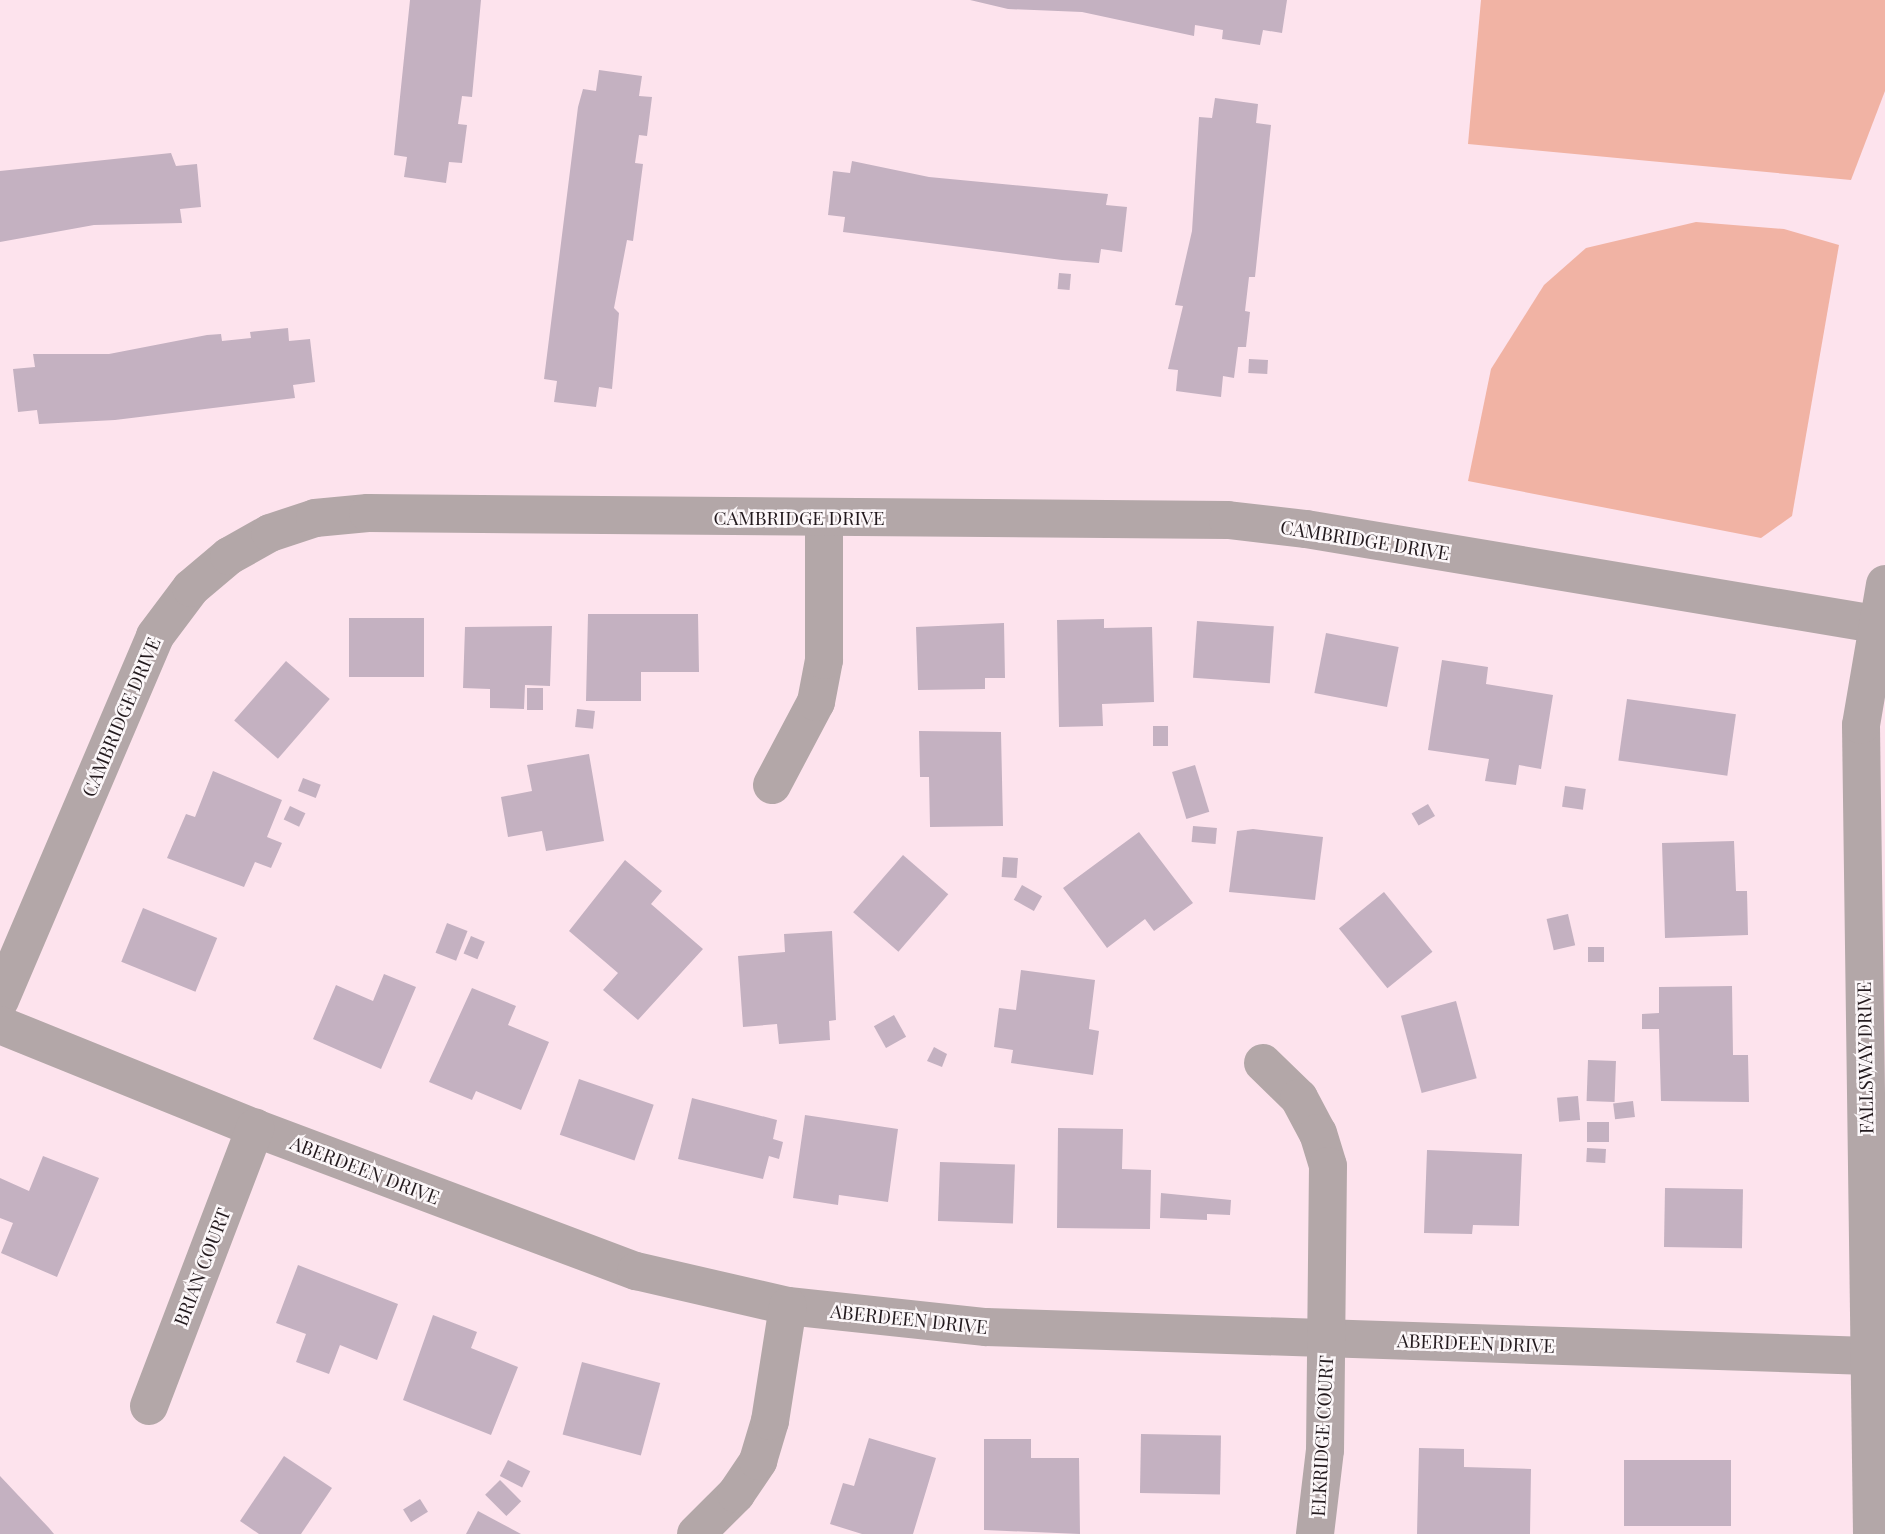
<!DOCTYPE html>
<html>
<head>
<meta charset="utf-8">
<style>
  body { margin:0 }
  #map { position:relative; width:1885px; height:1534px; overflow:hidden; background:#fde3ed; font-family:"Playfair Display",serif }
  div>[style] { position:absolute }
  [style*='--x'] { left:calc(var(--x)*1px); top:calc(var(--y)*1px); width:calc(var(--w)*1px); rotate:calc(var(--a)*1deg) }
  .green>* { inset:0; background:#f1b3a4 }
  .building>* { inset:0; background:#c4b1c1; transform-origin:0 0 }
  .minor>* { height:38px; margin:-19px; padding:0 19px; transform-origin:19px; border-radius:19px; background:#b3a7a8 }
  span { translate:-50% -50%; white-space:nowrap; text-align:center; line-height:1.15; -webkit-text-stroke:5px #fcf7f9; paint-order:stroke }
  .street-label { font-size:19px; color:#22191d }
</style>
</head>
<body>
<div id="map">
  <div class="green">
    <i style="clip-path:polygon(1481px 0,1885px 0,1885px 91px,1851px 180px,1468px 144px)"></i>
    <i style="clip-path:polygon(1696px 222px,1784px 229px,1839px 245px,1792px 516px,1761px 538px,1468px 481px,1491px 369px,1544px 285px,1586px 248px)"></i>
  </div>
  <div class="building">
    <i style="clip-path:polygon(410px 0,481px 0,472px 97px,462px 96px,458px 124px,467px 125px,462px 163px,449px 162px,446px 183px,404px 177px,407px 157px,394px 155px)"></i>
    <i style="clip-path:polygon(970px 0,1287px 0,1282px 33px,1263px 30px,1260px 45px,1222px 39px,1223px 30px,1195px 25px,1194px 36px,1082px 12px,1008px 9px)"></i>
    <i style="clip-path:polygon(599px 70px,642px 76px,639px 96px,652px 97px,647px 136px,639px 135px,635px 163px,643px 164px,633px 241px,627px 240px,614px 308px,619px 313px,612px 389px,599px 387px,596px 407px,554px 402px,557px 381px,544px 379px,578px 107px,583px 89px,596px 91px)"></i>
    <i style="clip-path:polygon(1215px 98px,1258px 104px,1256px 123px,1271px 125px,1255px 277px,1249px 277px,1245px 311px,1250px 312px,1246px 347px,1238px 347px,1234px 378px,1223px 376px,1221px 397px,1176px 391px,1178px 370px,1168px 369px,1183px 306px,1175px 305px,1192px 231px,1199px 117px,1212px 118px)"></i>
    <i style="clip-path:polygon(171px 153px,176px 166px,197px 164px,201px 207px,180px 209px,182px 223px,94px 225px,0 242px,0 171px)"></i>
    <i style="clip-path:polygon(852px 161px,929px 177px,1108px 194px,1106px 205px,1127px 207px,1122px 252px,1101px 249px,1099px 263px,1062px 260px,843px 232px,845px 217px,828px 215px,833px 171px,850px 173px)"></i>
    <i style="left:1059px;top:273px;width:12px;height:16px;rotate:5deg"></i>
    <i style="clip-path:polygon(288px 328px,289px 341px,310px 339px,315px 382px,293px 385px,295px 398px,115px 420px,39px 424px,37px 410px,18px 412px,13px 369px,35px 367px,33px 354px,109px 354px,207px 335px,221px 334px,222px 341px,251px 338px,250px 332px)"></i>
    <i style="left:1249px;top:359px;width:19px;height:14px;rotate:3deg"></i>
    <i style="clip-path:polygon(588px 614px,698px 614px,699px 672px,641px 672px,641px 701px,586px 701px)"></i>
    <i style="left:349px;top:618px;width:75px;height:59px"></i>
    <i style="clip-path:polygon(1104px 619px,1104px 628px,1152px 627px,1154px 702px,1102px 704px,1103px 726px,1059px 727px,1057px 620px)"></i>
    <i style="left:1197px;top:621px;width:77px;height:57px;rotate:4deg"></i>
    <i style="clip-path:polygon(1004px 623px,1005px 678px,985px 678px,985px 689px,918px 690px,916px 627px)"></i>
    <i style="clip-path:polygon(552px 626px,550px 686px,525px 685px,524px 709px,490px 708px,490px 689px,463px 688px,465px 627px)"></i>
    <i style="left:1326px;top:633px;width:74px;height:61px;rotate:11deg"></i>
    <i style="clip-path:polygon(1442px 660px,1488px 667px,1486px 684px,1553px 695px,1541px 769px,1519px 765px,1516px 785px,1485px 781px,1489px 759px,1428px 750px)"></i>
    <i style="left:286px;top:661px;width:58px;height:79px;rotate:41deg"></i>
    <i style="left:527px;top:688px;width:16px;height:22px"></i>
    <i style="left:1627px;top:699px;width:110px;height:62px;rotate:8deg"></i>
    <i style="left:577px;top:709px;width:18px;height:18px;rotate:6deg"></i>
    <i style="left:1168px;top:726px;width:20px;height:15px;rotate:90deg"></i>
    <i style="clip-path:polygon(919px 731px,1001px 732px,1003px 826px,930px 827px,929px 777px,920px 777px)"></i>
    <i style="clip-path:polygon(589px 754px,604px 841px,546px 851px,542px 831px,508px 837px,501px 797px,532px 791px,527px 765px)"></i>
    <i style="left:1195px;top:765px;width:49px;height:24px;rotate:73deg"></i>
    <i style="clip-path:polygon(213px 771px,282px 800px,267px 837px,282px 843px,271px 868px,255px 862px,244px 887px,167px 858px,186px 814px,195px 817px)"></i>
    <i style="left:303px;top:778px;width:19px;height:14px;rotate:21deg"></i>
    <i style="left:1565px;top:786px;width:21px;height:21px;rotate:8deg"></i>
    <i style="left:1428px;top:804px;width:14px;height:19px;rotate:60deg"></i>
    <i style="left:290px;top:806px;width:17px;height:15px;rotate:25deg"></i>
    <i style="left:1193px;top:826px;width:24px;height:16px;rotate:5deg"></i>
    <i style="clip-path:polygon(1253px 829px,1323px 837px,1315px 900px,1229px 892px,1237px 831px)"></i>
    <i style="clip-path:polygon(1139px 832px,1193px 903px,1154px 931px,1145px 919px,1107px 948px,1063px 888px)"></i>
    <i style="clip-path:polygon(1734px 841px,1736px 891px,1747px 891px,1748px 935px,1665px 938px,1662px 843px)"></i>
    <i style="left:903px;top:855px;width:60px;height:76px;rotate:41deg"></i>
    <i style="left:1003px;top:857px;width:15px;height:20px;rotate:4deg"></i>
    <i style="clip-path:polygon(625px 860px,662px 891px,651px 904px,703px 949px,638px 1020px,603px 990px,618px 973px,569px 931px)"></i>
    <i style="left:1022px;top:885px;width:23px;height:17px;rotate:29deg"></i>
    <i style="left:1384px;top:892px;width:77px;height:58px;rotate:51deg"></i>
    <i style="left:143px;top:908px;width:80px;height:58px;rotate:22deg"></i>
    <i style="left:1568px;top:914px;width:32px;height:22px;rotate:77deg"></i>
    <i style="left:447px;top:923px;width:22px;height:32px;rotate:21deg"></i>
    <i style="clip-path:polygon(832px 931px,836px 1020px,829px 1021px,830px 1040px,779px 1044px,777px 1024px,743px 1027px,738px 956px,785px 952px,784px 934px)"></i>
    <i style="left:471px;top:936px;width:15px;height:19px;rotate:23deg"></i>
    <i style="left:1588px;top:947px;width:16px;height:15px"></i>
    <i style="clip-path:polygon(1021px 970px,1095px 980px,1089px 1029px,1099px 1031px,1093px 1075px,1011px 1063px,1013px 1050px,994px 1047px,999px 1008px,1016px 1010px)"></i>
    <i style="clip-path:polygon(384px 974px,416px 987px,381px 1069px,313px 1039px,336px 985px,373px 1001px)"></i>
    <i style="clip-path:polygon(1732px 986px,1733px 1055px,1748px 1055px,1749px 1102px,1661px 1101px,1659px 1029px,1642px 1029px,1642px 1014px,1659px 1013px,1659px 987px)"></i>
    <i style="clip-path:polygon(472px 988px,516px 1006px,508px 1025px,549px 1042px,521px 1110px,476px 1091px,472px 1100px,429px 1082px)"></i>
    <i style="left:1456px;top:1001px;width:80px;height:57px;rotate:75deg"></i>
    <i style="left:894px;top:1015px;width:25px;height:23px;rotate:61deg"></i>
    <i style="clip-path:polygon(934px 1047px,947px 1054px,942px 1067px,927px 1061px)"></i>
    <i style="left:1588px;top:1060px;width:28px;height:41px;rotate:2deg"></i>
    <i style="left:579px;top:1079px;width:79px;height:59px;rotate:19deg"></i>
    <i style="left:1578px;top:1096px;width:24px;height:21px;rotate:85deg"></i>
    <i style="clip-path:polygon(692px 1098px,777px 1120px,773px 1139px,783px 1142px,779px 1159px,769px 1156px,763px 1179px,678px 1159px)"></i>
    <i style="left:1633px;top:1101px;width:16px;height:20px;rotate:83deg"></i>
    <i style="clip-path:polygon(805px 1115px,898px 1129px,888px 1202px,839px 1195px,838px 1205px,793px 1198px)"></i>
    <i style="left:1587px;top:1122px;width:22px;height:20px"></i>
    <i style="clip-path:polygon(1058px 1128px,1123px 1129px,1122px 1169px,1151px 1170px,1150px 1229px,1057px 1228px)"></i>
    <i style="left:1587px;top:1148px;width:19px;height:14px;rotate:3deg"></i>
    <i style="clip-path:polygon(1427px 1150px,1522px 1154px,1519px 1226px,1473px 1225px,1472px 1234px,1424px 1233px)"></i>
    <i style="clip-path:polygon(43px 1156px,99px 1178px,57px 1277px,1px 1253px,13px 1223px,0 1218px,0 1178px,29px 1191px)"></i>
    <i style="left:940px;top:1162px;width:75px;height:59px;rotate:2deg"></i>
    <i style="left:1665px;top:1188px;width:78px;height:59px;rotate:1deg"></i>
    <i style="clip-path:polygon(1161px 1193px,1231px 1200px,1230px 1215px,1207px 1214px,1207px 1220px,1160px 1218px)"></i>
    <i style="clip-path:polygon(298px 1265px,398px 1304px,377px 1360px,340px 1345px,329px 1374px,296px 1362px,306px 1334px,276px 1323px)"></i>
    <i style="clip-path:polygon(433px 1315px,477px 1332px,471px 1348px,518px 1367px,491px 1435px,403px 1400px)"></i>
    <i style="left:582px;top:1362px;width:81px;height:75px;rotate:15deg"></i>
    <i style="left:1141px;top:1434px;width:80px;height:59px;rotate:1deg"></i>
    <i style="clip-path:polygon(869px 1438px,936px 1458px,913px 1534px,862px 1534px,830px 1524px,843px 1483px,854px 1486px)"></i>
    <i style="clip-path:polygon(984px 1439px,1031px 1439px,1031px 1458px,1079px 1458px,1080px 1534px,984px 1530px)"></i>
    <i style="clip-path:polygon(1419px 1448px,1464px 1449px,1464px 1467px,1531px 1469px,1530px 1534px,1417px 1534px)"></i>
    <i style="clip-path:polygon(284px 1456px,332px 1488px,301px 1534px,259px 1534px,240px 1521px)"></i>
    <i style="left:508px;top:1460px;width:25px;height:18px;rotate:27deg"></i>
    <i style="left:1731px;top:1460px;width:66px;height:107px;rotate:90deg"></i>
    <i style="clip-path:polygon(0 1476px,49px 1528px,54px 1534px,0 1534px)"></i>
    <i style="left:500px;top:1480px;width:30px;height:21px;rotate:45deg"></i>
    <i style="left:420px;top:1499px;width:15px;height:20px;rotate:58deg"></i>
    <i style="clip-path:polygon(478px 1511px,521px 1534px,466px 1534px)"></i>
  </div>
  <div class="minor">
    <i style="--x:772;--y:785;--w:94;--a:-62.1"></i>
    <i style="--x:816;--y:702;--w:43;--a:-79.2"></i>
    <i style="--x:824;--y:660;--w:141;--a:-90"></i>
    <i style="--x:0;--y:1000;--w:396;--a:-66.9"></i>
    <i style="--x:155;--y:636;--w:60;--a:-53.1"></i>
    <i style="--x:191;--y:588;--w:50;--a:-40.1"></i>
    <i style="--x:229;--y:556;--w:47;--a:-29.3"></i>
    <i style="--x:270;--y:533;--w:47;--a:-18.4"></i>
    <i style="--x:315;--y:518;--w:53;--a:-5.4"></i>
    <i style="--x:368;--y:513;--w:860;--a:0.47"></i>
    <i style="--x:1228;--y:520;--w:79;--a:6.6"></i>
    <i style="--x:1306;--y:529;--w:577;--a:9.48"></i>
    <i style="--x:0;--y:1025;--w:275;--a:22"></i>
    <i style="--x:255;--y:1128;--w:407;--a:20.6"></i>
    <i style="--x:636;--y:1271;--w:156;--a:13"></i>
    <i style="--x:788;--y:1306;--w:199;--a:6.1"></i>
    <i style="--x:986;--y:1327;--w:883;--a:1.88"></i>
    <i style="--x:1263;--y:1063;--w:50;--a:44.2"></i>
    <i style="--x:1299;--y:1098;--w:40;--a:62"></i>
    <i style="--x:1318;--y:1133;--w:34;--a:73"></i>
    <i style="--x:1328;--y:1166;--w:284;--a:90.6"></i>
    <i style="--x:1325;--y:1450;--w:85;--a:96.8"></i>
    <i style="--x:149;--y:1406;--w:298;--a:-69.1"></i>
    <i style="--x:696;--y:1534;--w:57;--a:-45"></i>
    <i style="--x:736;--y:1494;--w:40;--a:-56"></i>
    <i style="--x:758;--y:1461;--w:42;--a:-73.3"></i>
    <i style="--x:770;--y:1421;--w:116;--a:-81.1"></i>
    <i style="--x:1872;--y:1534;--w:809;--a:-90.78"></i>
    <i style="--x:1861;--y:725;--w:143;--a:-80.3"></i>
  </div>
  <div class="street-label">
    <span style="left:799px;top:518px">CAMBRIDGE DRIVE</span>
    <span style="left:1365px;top:540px;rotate:9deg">CAMBRIDGE DRIVE</span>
    <span style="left:121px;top:717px;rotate:-67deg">CAMBRIDGE DRIVE</span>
    <span style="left:1865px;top:1058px;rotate:-91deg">FALLSWAY DRIVE</span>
    <span style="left:365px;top:1170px;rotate:21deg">ABERDEEN DRIVE</span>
    <span style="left:202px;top:1267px;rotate:-69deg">BRIAN COURT</span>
    <span style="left:909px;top:1319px;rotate:6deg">ABERDEEN DRIVE</span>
    <span style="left:1476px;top:1343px;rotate:2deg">ABERDEEN DRIVE</span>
    <span style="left:1322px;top:1436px;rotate:-87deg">ELKRIDGE COURT</span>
  </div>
</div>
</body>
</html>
